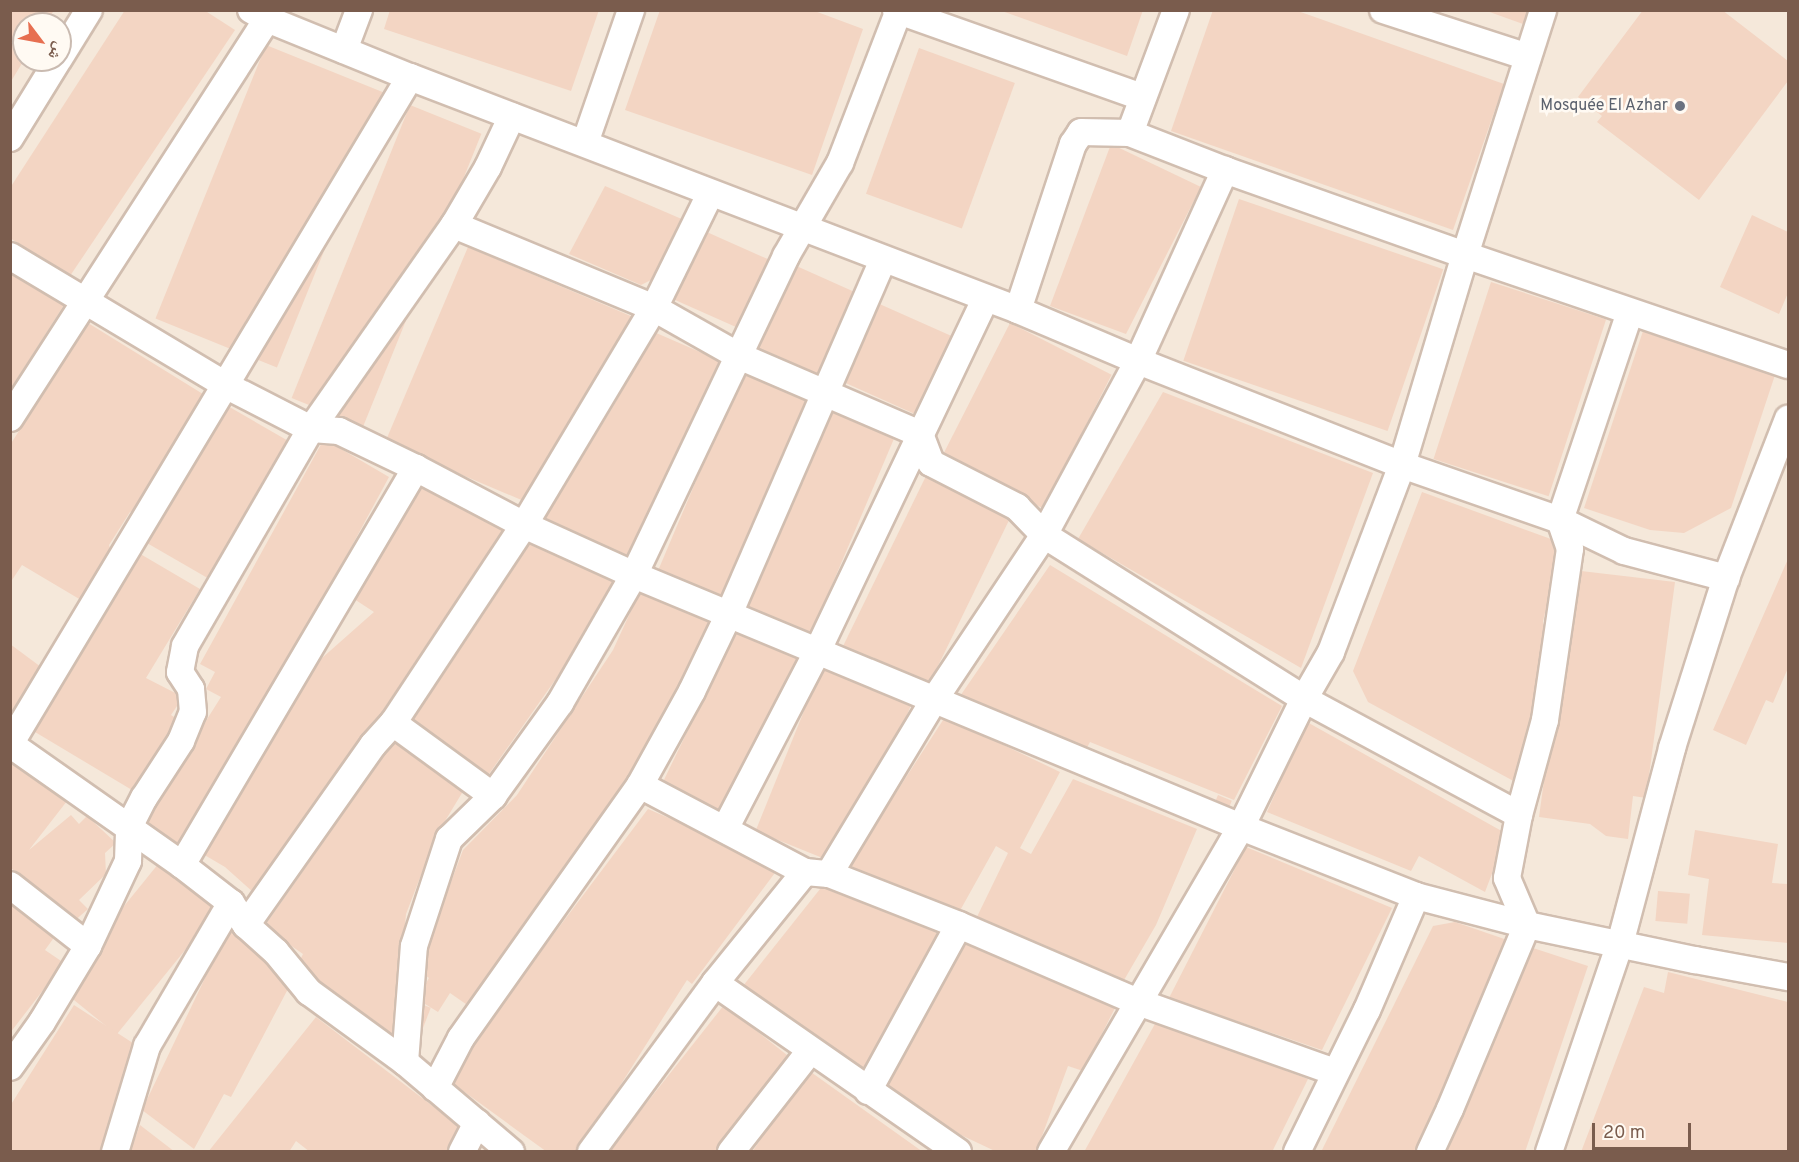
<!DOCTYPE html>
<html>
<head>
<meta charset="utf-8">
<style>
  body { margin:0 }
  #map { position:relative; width:1799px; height:1162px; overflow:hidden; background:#fdf6ec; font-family:Overpass,"Noto Naskh Arabic",sans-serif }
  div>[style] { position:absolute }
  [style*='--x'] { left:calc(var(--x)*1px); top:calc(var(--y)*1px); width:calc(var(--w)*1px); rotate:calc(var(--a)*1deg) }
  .residential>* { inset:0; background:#f5e8da }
  .building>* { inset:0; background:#f3d5c3; transform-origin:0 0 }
  .roads { filter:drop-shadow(2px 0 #d1beb0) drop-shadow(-2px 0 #d1beb0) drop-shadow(0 2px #d1beb0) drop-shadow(0 -2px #d1beb0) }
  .minor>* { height:26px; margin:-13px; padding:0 13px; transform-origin:13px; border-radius:13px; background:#fff }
  .dots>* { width:16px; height:16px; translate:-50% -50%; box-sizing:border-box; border:3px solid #fffaf3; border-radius:50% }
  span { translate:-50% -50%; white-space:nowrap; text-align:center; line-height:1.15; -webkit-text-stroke:5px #fffaf3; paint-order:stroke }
  .worship-label { font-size:16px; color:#5b616d }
  .right { translate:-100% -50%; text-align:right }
  .frame { position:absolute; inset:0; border:12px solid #7a5c4d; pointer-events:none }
  .north { position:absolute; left:12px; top:12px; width:60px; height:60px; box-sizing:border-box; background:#fffaf3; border:2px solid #cabbb1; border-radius:50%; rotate:122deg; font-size:16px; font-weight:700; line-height:24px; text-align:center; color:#7a5c4d }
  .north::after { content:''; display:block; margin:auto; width:21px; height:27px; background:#e76f51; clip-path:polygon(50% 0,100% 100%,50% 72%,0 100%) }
  .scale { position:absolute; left:1592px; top:1123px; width:99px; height:27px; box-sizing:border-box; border:3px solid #7a5c4d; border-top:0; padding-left:8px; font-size:18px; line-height:21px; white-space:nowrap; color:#7a5c4d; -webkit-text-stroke:4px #fffaf3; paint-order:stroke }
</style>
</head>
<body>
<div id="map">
  <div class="residential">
    <i style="clip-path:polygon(evenodd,11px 11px,1788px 11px,1788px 1151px,11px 1151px,11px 11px,24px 24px,60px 24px,60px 60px,24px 60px,24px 24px)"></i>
  </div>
  <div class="building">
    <i style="clip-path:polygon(10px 10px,54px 10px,46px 24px,24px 24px,24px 60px,10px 83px)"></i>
    <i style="clip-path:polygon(125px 10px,204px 10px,235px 30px,70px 276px,10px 238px,10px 188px)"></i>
    <i style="clip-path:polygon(390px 10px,599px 10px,571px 91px,384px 29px)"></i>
    <i style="clip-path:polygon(660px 10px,812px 10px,863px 29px,812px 175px,625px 110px)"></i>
    <i style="clip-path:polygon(999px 10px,1143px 10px,1127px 56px)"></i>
    <i style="clip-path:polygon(1213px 10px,1295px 10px,1504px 84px,1453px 230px,1171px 131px)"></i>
    <i style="clip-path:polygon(1484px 10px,1528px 10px,1523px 24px)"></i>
    <i style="clip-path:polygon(1643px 10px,1722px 10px,1788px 61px,1788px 81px,1699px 200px,1597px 122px,1602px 116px,1578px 97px)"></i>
    <i style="left:266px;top:45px;width:131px;height:295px;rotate:22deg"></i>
    <i style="left:919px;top:48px;width:102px;height:155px;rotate:20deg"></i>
    <i style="left:410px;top:105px;width:77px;height:316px;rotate:22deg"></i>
    <i style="clip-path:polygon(1111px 144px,1201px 187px,1126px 334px,1050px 306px)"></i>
    <i style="clip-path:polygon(605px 186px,684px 220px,653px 279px,641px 285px,569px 254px)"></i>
    <i style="left:1239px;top:199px;width:216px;height:171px;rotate:19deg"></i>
    <i style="clip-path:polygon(1752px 215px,1788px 232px,1788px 293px,1779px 314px,1720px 287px)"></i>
    <i style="left:700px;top:229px;width:82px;height:75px;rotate:24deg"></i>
    <i style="left:468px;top:247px;width:180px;height:212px;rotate:23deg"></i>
    <i style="left:792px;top:264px;width:71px;height:99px;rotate:24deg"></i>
    <i style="clip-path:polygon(10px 272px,64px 305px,10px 390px)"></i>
    <i style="left:1491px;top:282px;width:121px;height:186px;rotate:18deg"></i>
    <i style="left:875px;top:302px;width:85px;height:86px;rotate:24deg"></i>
    <i style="clip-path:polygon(88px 323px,211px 399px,142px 509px,130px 512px,109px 545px,113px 558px,86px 603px,22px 565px,10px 583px,10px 445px)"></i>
    <i style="left:1010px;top:323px;width:114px;height:150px;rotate:27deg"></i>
    <i style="clip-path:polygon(1643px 331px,1775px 375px,1731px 508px,1684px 533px,1650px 530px,1584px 508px)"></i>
    <i style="clip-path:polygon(654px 332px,723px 362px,635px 551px,620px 564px,541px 524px,613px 407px)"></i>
    <i style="left:744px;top:368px;width:73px;height:228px;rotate:23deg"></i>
    <i style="clip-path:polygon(1163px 392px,1373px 473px,1301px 668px,1078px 539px)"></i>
    <i style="left:226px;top:405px;width:73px;height:159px;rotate:30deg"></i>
    <i style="left:829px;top:405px;width:73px;height:226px;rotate:23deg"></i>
    <i style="clip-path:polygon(324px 439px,389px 477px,335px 577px,337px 579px,308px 632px,304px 631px,186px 849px,141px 824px,221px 697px,206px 689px,215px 672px,200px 664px)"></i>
    <i style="left:926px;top:476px;width:94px;height:198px;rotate:26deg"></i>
    <i style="clip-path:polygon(424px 481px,509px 529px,428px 656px,385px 707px,390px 712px,254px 893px,225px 867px,196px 850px,286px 702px,322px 658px,374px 612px,351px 597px)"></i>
    <i style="clip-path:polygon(1422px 492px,1562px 543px,1543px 621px,1546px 647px,1536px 722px,1519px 784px,1368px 702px,1353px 671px)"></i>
    <i style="clip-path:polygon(530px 537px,615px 580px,572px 656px,484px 781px,407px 723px)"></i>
    <i style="clip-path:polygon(137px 552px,200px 589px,146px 678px,183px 697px,171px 715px,179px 720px,132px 790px,30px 729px)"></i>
    <i style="clip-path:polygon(1788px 559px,1788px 668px,1773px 703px,1766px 700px,1746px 745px,1713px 730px)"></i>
    <i style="clip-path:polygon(1050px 565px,1282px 706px,1234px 800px,1090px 742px,1082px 757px,956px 702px)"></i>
    <i style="clip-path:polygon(1581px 571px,1675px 582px,1646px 798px,1633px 796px,1628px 839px,1606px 836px,1590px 824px,1539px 817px,1562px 649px,1569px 650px)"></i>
    <i style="clip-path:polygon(642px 587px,717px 617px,633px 772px,473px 1009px,450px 993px,438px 1012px,417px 999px,429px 978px,418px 970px,463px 850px,517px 795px,613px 650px)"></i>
    <i style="clip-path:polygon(733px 626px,801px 655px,722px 817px,661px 786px,704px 697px)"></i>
    <i style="clip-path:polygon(10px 644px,41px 667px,10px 719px)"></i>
    <i style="left:823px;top:664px;width:97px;height:180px;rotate:22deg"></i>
    <i style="clip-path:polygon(945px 717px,1060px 772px,1020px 848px,1031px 854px,1073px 779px,1197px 829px,1156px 925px,1120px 987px,973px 925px,1008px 853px,996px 846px,957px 916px,843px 865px,894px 796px)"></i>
    <i style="clip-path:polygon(1307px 722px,1507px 834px,1485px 892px,1419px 856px,1411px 871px,1267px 812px)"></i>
    <i style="clip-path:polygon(390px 733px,465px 788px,436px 836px,406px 914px,395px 1037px,297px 966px,303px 954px,264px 927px,322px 844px)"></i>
    <i style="clip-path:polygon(10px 757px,67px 801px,29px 850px,71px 815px,79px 824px,87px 816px,116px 843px,105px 853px,106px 874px,79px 900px,88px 909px,72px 923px,10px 867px)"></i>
    <i style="left:1218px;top:795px;width:15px;height:26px;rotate:23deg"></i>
    <i style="clip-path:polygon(648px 809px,780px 866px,692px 984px,687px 980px,578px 1152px,547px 1152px,448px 1080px,478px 1035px)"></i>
    <i style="clip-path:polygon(1695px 830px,1778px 844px,1772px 883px,1788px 884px,1788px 943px,1702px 935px,1709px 879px,1688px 875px)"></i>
    <i style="clip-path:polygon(1246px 847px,1392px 908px,1322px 1050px,1169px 998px)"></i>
    <i style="left:159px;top:863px;width:75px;height:160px;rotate:39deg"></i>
    <i style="clip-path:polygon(824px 884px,940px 932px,944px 938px,868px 1071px,739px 991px)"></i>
    <i style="left:1658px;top:891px;width:32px;height:30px;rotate:5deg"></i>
    <i style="clip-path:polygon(10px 897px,58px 932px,45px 950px,64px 963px,10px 1033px)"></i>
    <i style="clip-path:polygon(1455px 922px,1513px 942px,1421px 1152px,1321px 1152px,1433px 926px)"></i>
    <i style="clip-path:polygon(228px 930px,262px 952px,289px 987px,231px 1097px,224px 1094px,194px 1149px,142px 1110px)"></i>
    <i style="clip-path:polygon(964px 937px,1117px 1004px,1083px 1071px,1068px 1066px,1036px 1152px,997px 1152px,961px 1135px,944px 1124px,932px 1142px,906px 1124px,917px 1107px,887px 1087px)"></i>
    <i style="clip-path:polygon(1527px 946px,1588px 966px,1525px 1152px,1439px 1152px)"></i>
    <i style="clip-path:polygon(1668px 972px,1788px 1002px,1788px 1152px,1581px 1152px,1644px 987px,1664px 993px)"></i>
    <i style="left:413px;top:1001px;width:19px;height:31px;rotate:21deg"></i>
    <i style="clip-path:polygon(74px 1005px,136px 1045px,129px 1055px,103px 1152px,10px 1152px,10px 1106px)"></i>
    <i style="clip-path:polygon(724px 1005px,792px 1059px,720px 1152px,608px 1152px)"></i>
    <i style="clip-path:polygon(316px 1017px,464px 1130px,453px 1152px,310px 1152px,296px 1141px,289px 1152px,208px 1152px)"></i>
    <i style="clip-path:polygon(1156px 1022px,1308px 1079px,1272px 1152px,1084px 1152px)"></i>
    <i style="clip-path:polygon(808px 1070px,923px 1152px,752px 1152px)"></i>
    <i style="clip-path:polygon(140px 1125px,175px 1152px,130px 1152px)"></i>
  </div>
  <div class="roads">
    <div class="minor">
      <i style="--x:251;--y:10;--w:18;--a:29"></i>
      <i style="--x:267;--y:19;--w:154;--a:22.1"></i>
      <i style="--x:410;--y:77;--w:651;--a:20.97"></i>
      <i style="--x:1018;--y:310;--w:130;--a:23"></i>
      <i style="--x:1138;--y:361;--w:284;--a:21.5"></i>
      <i style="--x:1402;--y:465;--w:167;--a:19.2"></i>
      <i style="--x:1560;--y:520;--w:71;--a:25.8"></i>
      <i style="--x:1624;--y:551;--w:106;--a:14.8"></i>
      <i style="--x:896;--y:10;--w:261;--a:19.5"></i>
      <i style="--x:1383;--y:10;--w:152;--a:18"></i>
      <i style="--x:344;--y:50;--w:43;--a:-69.4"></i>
      <i style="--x:60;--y:57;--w:55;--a:-58.3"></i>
      <i style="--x:410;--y:77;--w:778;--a:120.95"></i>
      <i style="--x:10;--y:744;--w:210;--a:35.1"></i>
      <i style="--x:182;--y:865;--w:62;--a:37.8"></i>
      <i style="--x:231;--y:903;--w:27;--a:56"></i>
      <i style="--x:246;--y:925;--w:40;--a:42"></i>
      <i style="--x:276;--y:952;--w:52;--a:50.5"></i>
      <i style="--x:309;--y:992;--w:119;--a:36.1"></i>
      <i style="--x:405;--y:1062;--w:139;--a:40.3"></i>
      <i style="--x:1130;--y:133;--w:131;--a:-69.5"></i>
      <i style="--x:10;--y:138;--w:92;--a:-58.4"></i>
      <i style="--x:585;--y:143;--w:141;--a:-70.9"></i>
      <i style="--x:454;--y:225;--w:217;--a:22.5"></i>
      <i style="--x:654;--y:308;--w:98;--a:29.5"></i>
      <i style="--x:739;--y:356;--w:197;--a:23.3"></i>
      <i style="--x:920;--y:434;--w:31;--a:69"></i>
      <i style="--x:931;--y:463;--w:97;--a:27.1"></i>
      <i style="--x:1017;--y:507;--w:39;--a:46"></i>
      <i style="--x:1044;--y:535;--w:307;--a:32.2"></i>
      <i style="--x:1304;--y:699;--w:244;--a:28.3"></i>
      <i style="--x:10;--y:256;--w:253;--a:30.9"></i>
      <i style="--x:227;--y:386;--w:94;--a:27.1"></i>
      <i style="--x:311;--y:429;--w:28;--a:4"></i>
      <i style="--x:339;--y:431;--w:85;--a:25.7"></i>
      <i style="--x:416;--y:468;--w:122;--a:27.8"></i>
      <i style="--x:524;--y:525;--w:121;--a:24.4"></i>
      <i style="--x:634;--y:575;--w:657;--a:22.55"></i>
      <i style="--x:1241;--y:827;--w:188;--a:21.5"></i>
      <i style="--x:1416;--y:896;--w:115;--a:14.6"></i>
      <i style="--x:1527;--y:925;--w:172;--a:11.8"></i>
      <i style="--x:1695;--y:960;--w:95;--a:10.4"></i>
      <i style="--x:1018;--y:310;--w:175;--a:-71.7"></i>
      <i style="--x:1073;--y:144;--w:14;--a:-56"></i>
      <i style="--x:1081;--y:132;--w:49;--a:1.2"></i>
      <i style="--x:1130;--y:133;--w:102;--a:21.3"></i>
      <i style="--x:1225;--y:170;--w:255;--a:19.5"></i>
      <i style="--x:1465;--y:255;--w:341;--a:18.8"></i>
      <i style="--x:10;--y:418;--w:475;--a:-57.2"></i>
      <i style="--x:393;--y:723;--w:124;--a:36.1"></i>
      <i style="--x:640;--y:785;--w:187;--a:27.8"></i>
      <i style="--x:805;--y:872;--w:24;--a:5"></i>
      <i style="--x:829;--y:874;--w:140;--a:21.4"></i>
      <i style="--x:959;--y:925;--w:195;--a:23.3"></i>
      <i style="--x:1138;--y:1002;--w:209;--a:19.6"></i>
      <i style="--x:725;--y:829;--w:199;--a:-62.5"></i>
      <i style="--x:817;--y:652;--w:392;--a:-64.5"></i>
      <i style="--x:182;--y:865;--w:461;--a:-59.5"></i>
      <i style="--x:829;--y:874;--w:203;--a:-58.9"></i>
      <i style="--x:934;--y:700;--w:198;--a:-56.3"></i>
      <i style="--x:1044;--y:535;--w:198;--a:-61.6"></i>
      <i style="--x:1138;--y:361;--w:210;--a:-65.5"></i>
      <i style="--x:10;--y:885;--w:99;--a:38"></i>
      <i style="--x:246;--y:925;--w:220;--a:-54.8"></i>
      <i style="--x:373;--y:745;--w:30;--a:-48"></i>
      <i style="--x:393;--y:723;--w:237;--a:-56.5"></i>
      <i style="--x:524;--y:525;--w:253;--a:-59.1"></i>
      <i style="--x:654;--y:308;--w:127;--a:-63.8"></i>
      <i style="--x:715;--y:983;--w:296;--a:34.8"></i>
      <i style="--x:405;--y:1062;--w:116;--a:-85.6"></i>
      <i style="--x:414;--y:946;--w:113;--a:-71.9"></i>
      <i style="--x:449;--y:839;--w:62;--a:-44.3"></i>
      <i style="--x:493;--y:796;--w:115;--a:-54.2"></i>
      <i style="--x:560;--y:703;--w:148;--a:-60"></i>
      <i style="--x:634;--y:575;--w:353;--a:-64.5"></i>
      <i style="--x:786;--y:256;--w:108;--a:-59.9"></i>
      <i style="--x:840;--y:163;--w:164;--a:-68.9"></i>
      <i style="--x:10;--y:1067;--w:55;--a:-54.6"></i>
      <i style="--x:42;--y:1022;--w:89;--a:-58.8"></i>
      <i style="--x:88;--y:946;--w:94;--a:-64.8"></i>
      <i style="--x:128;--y:861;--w:34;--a:-88"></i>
      <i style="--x:129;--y:827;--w:33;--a:-63"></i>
      <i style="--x:144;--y:798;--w:68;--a:-57"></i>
      <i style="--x:181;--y:741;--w:31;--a:-68"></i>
      <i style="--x:193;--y:712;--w:23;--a:-95"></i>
      <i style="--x:191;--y:689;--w:20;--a:-123"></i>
      <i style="--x:180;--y:672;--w:26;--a:-79"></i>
      <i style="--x:185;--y:646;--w:251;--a:-59.9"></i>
      <i style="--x:311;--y:429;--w:249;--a:-55"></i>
      <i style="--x:454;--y:225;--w:67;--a:-59.6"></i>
      <i style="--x:488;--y:167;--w:56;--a:-64.8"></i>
      <i style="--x:435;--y:1088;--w:56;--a:-62.5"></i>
      <i style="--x:461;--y:1038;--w:310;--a:-54.7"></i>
      <i style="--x:640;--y:785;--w:107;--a:-61"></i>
      <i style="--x:692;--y:691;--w:85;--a:-64.3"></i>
      <i style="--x:729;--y:614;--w:386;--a:-66.5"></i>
      <i style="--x:868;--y:1091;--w:189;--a:-61.3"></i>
      <i style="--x:115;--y:1152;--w:111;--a:-73.2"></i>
      <i style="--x:147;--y:1046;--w:166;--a:-59.6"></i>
      <i style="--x:462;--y:1152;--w:33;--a:-63"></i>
      <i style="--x:591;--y:1152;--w:210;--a:-53.7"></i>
      <i style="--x:715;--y:983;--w:143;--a:-51"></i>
      <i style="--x:731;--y:1152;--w:128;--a:-52"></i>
      <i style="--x:1051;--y:1152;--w:376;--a:-59.7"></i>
      <i style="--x:1241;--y:827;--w:143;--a:-63.8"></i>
      <i style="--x:1304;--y:699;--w:54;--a:-60.1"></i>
      <i style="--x:1331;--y:652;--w:200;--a:-69.2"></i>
      <i style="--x:1402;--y:465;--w:219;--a:-73.3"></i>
      <i style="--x:1465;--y:255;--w:257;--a:-72.3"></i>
      <i style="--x:1297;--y:1152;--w:158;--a:-63.8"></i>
      <i style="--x:1367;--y:1010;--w:124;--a:-66.7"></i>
      <i style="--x:1430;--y:1152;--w:47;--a:-65.1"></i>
      <i style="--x:1450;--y:1109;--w:199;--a:-67.3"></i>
      <i style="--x:1527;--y:925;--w:51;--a:-113.1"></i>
      <i style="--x:1507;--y:878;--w:64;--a:-79.2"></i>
      <i style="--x:1519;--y:815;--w:98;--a:-74.7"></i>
      <i style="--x:1545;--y:720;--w:173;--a:-81.7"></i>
      <i style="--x:1570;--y:549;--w:31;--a:-109"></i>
      <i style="--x:1560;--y:520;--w:219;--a:-71.4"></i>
      <i style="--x:1549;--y:1152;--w:220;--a:-71.2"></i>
      <i style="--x:1620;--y:944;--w:203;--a:-75.1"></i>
      <i style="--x:1672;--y:748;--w:178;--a:-72.4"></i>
      <i style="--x:1726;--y:578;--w:171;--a:-68.7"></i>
    </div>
  </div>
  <div class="dots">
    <i style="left:1680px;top:106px;background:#6b7280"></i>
  </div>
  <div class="worship-label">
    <span class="right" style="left:1668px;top:106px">Mosquée El Azhar</span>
  </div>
  <div class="frame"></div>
  <div class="north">ش</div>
  <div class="scale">20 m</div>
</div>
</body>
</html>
